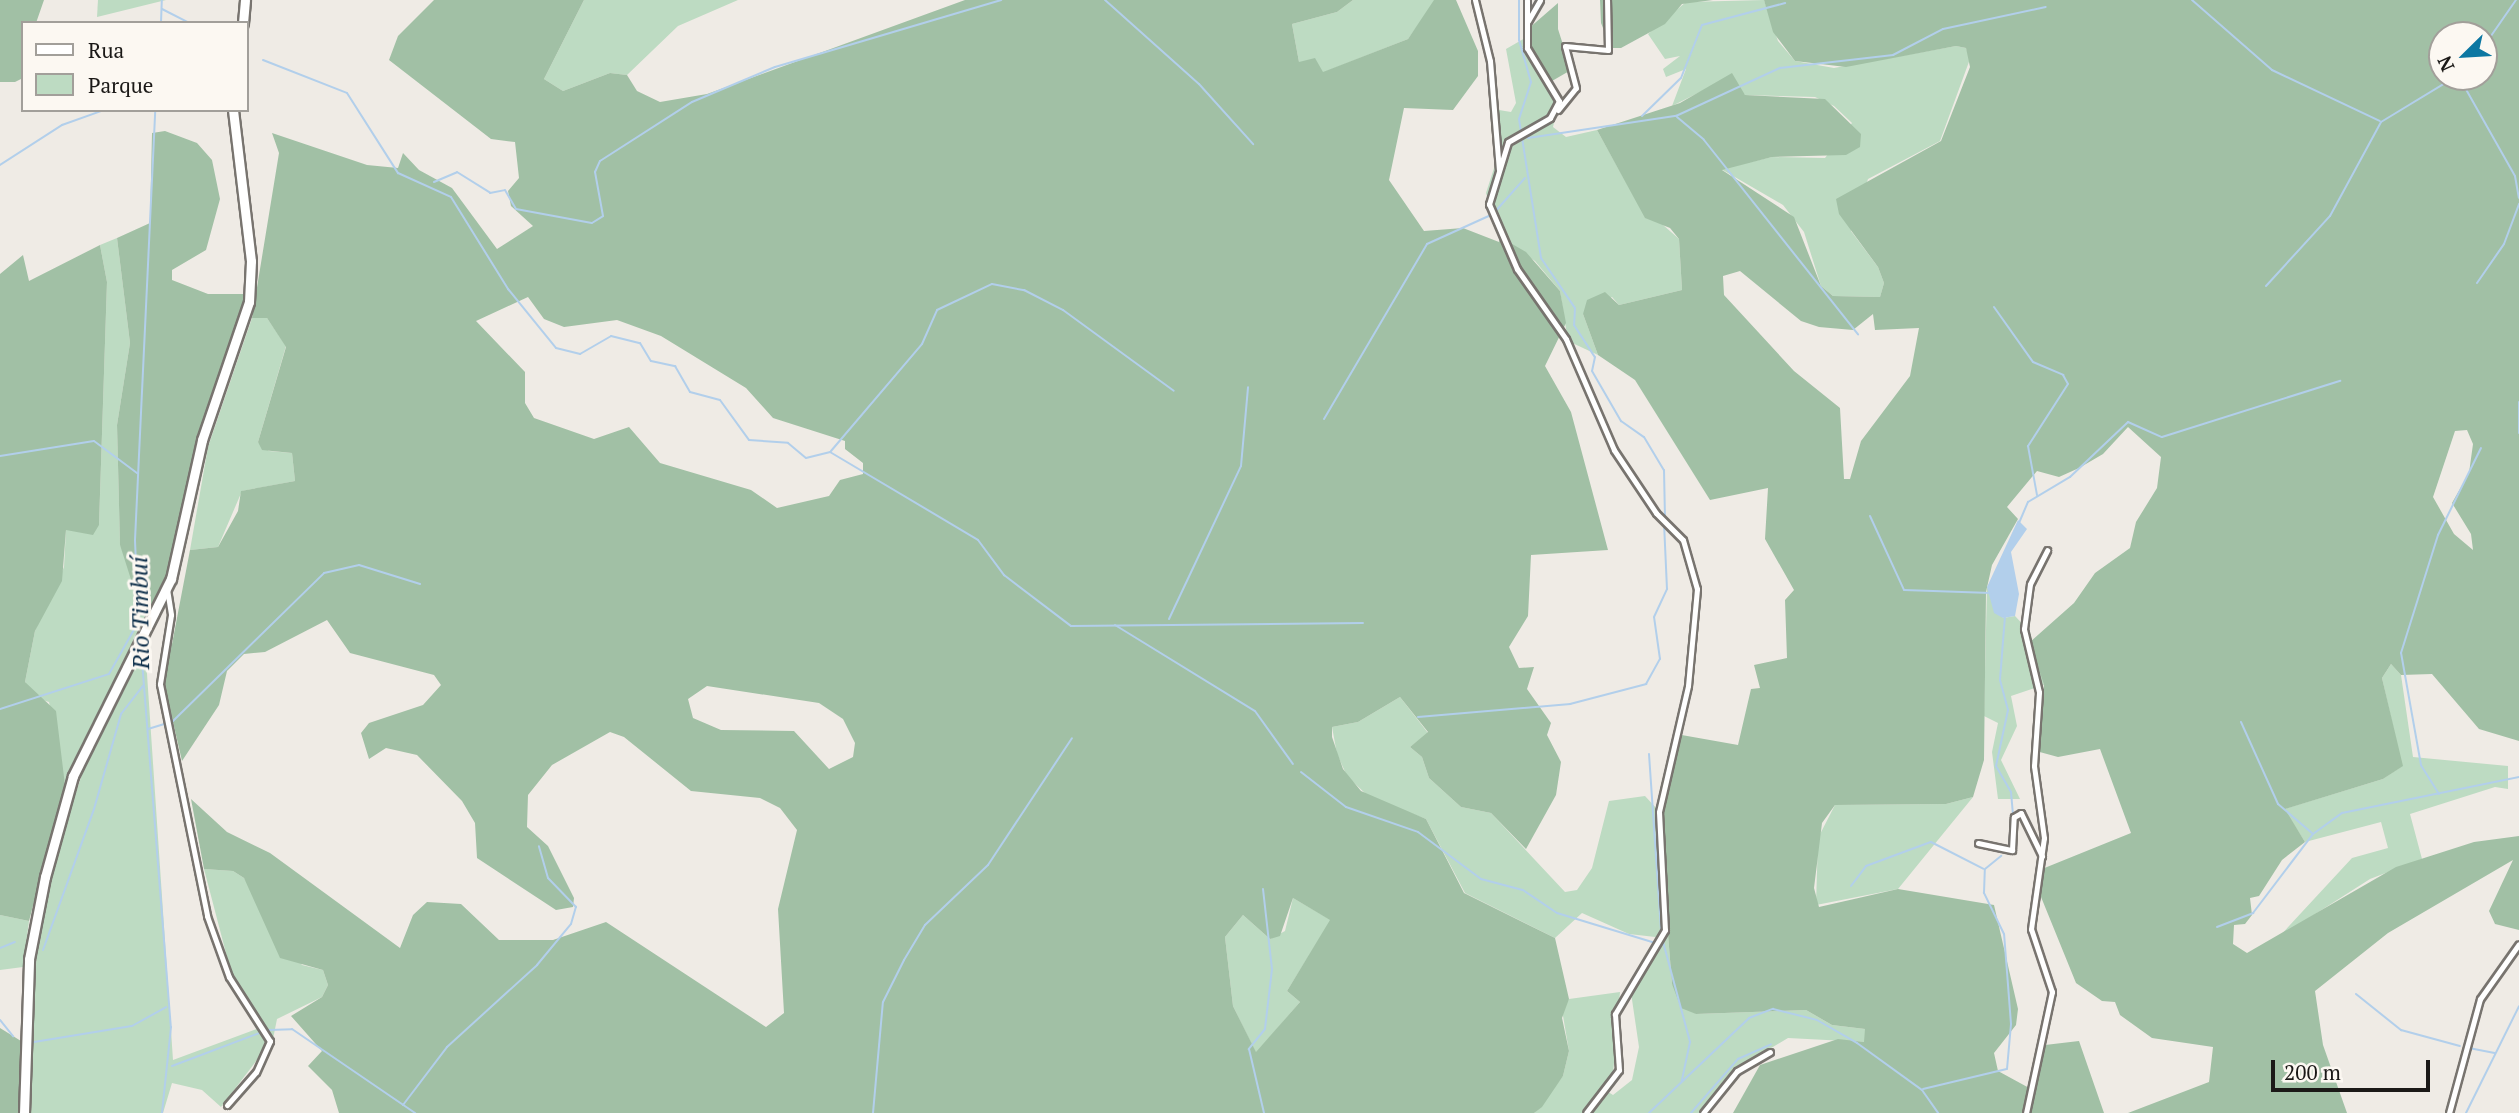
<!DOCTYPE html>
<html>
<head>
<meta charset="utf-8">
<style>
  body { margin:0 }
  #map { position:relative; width:2519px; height:1113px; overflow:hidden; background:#efebe5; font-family:"PT Serif",serif }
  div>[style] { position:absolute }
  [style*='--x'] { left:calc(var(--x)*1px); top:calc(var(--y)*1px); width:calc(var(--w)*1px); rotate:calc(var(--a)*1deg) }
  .green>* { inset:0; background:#bddbc2 }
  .forest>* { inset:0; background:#a1c0a5 }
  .water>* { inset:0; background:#b2cfeb }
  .stream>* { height:2px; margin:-1px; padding:0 1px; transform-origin:1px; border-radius:1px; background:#b2cfeb }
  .roads { filter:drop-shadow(2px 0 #78746f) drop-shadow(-2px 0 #78746f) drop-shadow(0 2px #78746f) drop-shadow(0 -2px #78746f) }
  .minor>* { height:5px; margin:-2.5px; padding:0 2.5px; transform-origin:2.5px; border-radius:2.5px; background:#fff }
  .primary>* { height:9px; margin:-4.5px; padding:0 4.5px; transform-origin:4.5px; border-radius:4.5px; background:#fff }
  span { translate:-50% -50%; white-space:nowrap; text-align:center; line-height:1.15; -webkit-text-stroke:6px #fcf8f2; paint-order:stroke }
  .water-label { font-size:24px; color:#092b47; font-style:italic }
  .legend { position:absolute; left:21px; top:21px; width:228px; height:91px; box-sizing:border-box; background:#fcf8f2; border:2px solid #a29f9a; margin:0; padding:9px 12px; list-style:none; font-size:21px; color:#1b1917 }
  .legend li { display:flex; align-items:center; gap:14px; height:35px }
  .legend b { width:35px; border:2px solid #a29f9a }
  .north { position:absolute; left:2428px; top:21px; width:70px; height:70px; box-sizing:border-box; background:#fcf8f2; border:2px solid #a29f9a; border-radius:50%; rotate:246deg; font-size:19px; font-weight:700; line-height:28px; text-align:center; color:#1b1917 }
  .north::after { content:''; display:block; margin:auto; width:24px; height:32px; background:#0c77a2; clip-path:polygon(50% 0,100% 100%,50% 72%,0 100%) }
  .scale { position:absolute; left:2271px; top:1060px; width:159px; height:32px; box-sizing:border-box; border:4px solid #1b1917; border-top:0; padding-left:9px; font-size:21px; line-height:24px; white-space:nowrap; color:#1b1917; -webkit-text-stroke:5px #fcf8f2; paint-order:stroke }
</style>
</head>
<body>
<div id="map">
  <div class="green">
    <i style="clip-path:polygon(98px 0,166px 0,97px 17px)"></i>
    <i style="clip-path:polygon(584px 0,738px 0,678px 26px,627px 75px,610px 73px,563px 91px,544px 79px)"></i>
    <i style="clip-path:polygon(1353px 0,1436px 0,1408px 39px,1322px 73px,1299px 62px,1292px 24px,1337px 12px)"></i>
    <i style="clip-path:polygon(1764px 0,1778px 41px,1795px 61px,1834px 68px,1956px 46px,1966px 48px,1970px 59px,1940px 141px,1868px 179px,1851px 231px,1878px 267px,1884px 283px,1880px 297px,1833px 296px,1821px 286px,1804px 232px,1783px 205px,1721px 169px,1772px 157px,1825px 158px,1852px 123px,1834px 106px,1815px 97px,1745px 95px,1726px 79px,1672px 106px,1686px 69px,1666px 77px,1663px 69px,1680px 56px,1665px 59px,1648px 34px,1686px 2px)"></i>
    <i style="clip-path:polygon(1527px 37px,1560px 97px,1553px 127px,1566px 137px,1597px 130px,1637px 202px,1679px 239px,1682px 290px,1619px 305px,1612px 297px,1583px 314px,1598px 355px,1568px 341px,1560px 291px,1535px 261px,1500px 237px,1486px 193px,1496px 162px,1493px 109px,1511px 112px,1516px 103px,1506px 49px)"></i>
    <i style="clip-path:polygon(117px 238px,130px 343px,117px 425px,120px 544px,140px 598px,152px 609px,65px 785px,49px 702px,33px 697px,25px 682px,35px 631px,64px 567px,66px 530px,99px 525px,107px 282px,100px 245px)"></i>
    <i style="clip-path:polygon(252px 318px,267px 318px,286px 346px,258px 442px,269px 451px,292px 453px,295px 481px,242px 491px,218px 547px,190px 550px,208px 447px)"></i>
    <i style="clip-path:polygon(1987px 587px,2003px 618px,2015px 616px,2030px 632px,2044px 685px,2011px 696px,2017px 726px,2001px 760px,2020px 799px,1998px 799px,1992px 752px,1998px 723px,1984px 716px)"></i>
    <i style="clip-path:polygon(146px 659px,173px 1060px,265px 1026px,233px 980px,204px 869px,233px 871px,244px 878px,302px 965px,323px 970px,328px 985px,322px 997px,277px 1019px,273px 1039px,221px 1107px,202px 1090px,172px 1083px,163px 1113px,30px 1113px,37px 941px,56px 853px,89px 753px,134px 666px)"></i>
    <i style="clip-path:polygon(2391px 664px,2401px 675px,2413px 757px,2508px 766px,2508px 789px,2495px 787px,2410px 814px,2422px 859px,2370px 879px,2278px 938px,2352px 858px,2388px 848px,2381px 822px,2305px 842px,2284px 809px,2383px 779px,2402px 766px,2382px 678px)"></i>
    <i style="clip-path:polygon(1400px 697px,1428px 733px,1410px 747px,1422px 757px,1429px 778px,1461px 807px,1491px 813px,1565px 892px,1577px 890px,1592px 868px,1609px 801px,1645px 796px,1658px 810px,1672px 984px,1696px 1014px,1806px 1010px,1832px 1025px,1865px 1029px,1865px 1042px,1788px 1038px,1732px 1071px,1700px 1113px,1534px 1113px,1563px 1076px,1569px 1051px,1562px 1010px,1569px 999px,1620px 992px,1613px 1074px,1602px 1088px,1613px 1095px,1632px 1080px,1639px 1047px,1630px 986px,1664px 938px,1629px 934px,1582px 913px,1555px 938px,1465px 893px,1426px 819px,1369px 797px,1347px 776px,1337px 754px,1332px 727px,1358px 722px)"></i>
    <i style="clip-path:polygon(1973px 797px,1898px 889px,1816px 905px,1818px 838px,1835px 805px,1946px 804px)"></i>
    <i style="clip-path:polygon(1293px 898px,1331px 920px,1287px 991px,1300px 1002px,1256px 1053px,1233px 1006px,1225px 937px,1243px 915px,1270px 939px,1285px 931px)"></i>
    <i style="clip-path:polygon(0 915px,29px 921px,23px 967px,0 970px)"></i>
  </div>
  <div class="forest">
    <i style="clip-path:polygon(0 0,44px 0,36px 23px,23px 23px,23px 78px,15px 82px,0 82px)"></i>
    <i style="clip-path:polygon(evenodd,434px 0,584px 0,544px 79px,563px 91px,610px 73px,627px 75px,637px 91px,660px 102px,707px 94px,965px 0,1353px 0,1337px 12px,1292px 24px,1299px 62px,1315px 58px,1323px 72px,1408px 39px,1434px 0,1456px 0,1478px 51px,1478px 76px,1453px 110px,1404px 108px,1389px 180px,1424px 231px,1463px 228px,1499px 242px,1500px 237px,1526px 252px,1560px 291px,1566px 323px,1545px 366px,1571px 412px,1608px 550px,1531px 555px,1528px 616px,1509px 647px,1519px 668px,1534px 667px,1527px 689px,1551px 723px,1547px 735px,1561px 762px,1556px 795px,1526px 849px,1491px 813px,1461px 807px,1429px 778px,1422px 757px,1410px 747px,1428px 732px,1400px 697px,1358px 722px,1332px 727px,1332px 737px,1343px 769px,1361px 791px,1426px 819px,1464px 893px,1555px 938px,1569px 999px,1562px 1018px,1569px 1051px,1563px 1076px,1542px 1107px,1534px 1113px,339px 1113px,332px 1090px,308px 1066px,322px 1051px,291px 1016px,322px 997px,328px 985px,323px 970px,280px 958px,244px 878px,233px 871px,204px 869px,191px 799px,227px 832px,270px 853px,400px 948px,413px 915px,427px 902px,461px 904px,499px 940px,553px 940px,606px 922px,766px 1027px,784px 1013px,778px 909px,797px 830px,780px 808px,760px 798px,691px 791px,624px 737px,610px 732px,552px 765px,528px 795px,527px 827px,548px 846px,574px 898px,573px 907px,556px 910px,477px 858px,475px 823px,462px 801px,417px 755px,386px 748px,369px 759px,361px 733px,369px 723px,423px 705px,441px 685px,434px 675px,350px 653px,327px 620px,265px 652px,244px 654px,227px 671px,219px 705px,182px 761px,160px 666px,172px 644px,190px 550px,218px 547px,238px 511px,241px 491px,295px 481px,292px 453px,262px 450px,258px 442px,286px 347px,267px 318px,252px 318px,279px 153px,272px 133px,367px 165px,398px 168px,403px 153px,419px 170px,452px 188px,497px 249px,533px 226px,511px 206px,508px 191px,519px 178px,515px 142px,491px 139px,389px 60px,398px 36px,434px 0,528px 297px,544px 319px,564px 327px,617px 320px,661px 336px,746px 388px,773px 418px,845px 441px,845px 449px,863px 463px,863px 474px,840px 480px,829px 496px,777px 508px,751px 490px,660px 463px,629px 427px,594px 439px,534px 418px,525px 403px,525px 372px,476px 321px,528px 297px,434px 0,707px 686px,819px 703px,843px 719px,855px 743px,853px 757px,829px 769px,794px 731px,721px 730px,693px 718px,688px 699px,707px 686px,434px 0,1293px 898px,1330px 920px,1287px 991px,1300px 1002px,1256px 1052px,1233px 1006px,1225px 937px,1243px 915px,1270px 939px,1280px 936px,1293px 898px)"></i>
    <i style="clip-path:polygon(1713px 0,1682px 4px,1665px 24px,1621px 48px,1611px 48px,1601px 23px,1600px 0)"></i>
    <i style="clip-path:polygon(evenodd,1764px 0,2519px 0,2519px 741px,2479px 729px,2432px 674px,2401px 675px,2391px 664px,2382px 678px,2403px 766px,2383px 779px,2285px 809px,2305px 842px,2282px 860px,2259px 896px,2250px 898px,2252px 915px,2245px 924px,2234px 925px,2233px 944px,2247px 953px,2396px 867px,2474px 842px,2519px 836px,2519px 930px,2495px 924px,2489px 911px,2513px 860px,2388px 933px,2315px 991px,2323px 1045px,2347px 1113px,2128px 1113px,2209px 1082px,2213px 1047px,2152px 1038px,2120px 1015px,2115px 1002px,2102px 1001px,2076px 983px,2039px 892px,2042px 869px,2131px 833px,2100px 749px,2058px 757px,2036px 751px,2044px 685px,2030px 642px,2074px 603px,2095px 573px,2130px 548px,2136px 522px,2157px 488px,2161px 457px,2128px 427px,2103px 454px,2079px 468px,2059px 477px,2037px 471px,2007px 507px,2018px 519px,1992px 565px,1986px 592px,1984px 760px,1973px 797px,1946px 804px,1835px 805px,1822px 823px,1814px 888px,1819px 907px,1898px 889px,1994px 905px,2018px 1009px,2016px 1025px,1994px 1053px,1998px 1071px,2031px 1089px,2045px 1045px,2079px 1041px,2104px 1113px,1733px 1113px,1760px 1065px,1838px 1039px,1864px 1042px,1865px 1029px,1832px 1025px,1806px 1010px,1696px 1014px,1681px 1008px,1672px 984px,1658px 810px,1676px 734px,1738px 745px,1751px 689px,1760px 688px,1754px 665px,1787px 658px,1785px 600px,1794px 590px,1765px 539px,1768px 488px,1710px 500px,1635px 380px,1598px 355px,1583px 314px,1587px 300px,1605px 292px,1619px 305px,1682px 290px,1679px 239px,1670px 228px,1645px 218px,1597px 130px,1680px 103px,1732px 73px,1745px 95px,1825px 99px,1861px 134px,1860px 147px,1846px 155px,1772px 157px,1722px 170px,1794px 217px,1821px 286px,1833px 296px,1880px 297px,1884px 283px,1878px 267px,1839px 214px,1836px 199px,1941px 141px,1970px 67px,1966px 48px,1956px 46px,1846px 67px,1795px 61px,1773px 32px,1764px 0,2442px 35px,2484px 35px,2484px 77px,2442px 77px,2442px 35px,1764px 0,1740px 271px,1801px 321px,1819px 327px,1853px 330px,1873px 314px,1875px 330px,1919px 328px,1910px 376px,1861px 441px,1850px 479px,1844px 479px,1840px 408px,1794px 371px,1724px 295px,1723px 276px,1740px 271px,1764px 0,2467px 430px,2473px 444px,2469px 473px,2452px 503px,2471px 534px,2473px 550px,2454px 534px,2433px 497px,2455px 431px,2467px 430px)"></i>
    <i style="clip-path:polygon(1558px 3px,1558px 29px,1571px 70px,1552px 81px,1530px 50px,1528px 29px)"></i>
    <i style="clip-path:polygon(165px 131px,197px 143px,212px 160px,220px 199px,206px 250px,172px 270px,172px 280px,208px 294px,249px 294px,214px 393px,174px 562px,152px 609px,135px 592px,120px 545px,117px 425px,130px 343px,117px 238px,150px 223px,152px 133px)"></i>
    <i style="clip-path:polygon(100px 245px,107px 282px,99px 525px,93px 535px,66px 530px,62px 581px,35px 631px,25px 682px,56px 711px,65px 785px,29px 921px,0 915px,0 274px,23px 255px,29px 281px)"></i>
    <i style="clip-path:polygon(0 1028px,21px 1041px,20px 1113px,0 1113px)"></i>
  </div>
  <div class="water">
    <i style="clip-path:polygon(2018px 520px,2027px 529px,2011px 552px,2019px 594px,2015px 616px,2003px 618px,1994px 613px,1987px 587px)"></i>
  </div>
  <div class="stream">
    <i style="--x:1105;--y:0;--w:126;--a:41.8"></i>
    <i style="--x:1199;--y:84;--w:81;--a:48"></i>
    <i style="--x:1519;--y:0;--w:40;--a:90"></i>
    <i style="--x:1519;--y:40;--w:44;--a:74.1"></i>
    <i style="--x:1531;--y:82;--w:39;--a:108"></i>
    <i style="--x:1519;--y:119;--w:141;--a:81"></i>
    <i style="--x:1541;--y:258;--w:60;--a:55.8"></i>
    <i style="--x:1575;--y:308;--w:17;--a:93"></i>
    <i style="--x:1574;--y:325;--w:38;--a:57"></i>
    <i style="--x:1595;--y:357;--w:14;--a:102"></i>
    <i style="--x:1592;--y:371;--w:58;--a:59.9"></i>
    <i style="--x:1621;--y:421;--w:28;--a:35"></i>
    <i style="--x:1644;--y:437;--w:39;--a:59"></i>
    <i style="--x:1664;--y:470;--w:47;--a:88.8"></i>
    <i style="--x:2192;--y:0;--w:106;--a:41.2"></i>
    <i style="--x:2272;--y:70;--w:119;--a:25.3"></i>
    <i style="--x:162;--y:9;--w:30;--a:27"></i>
    <i style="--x:161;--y:23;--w:23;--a:-88"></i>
    <i style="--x:2484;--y:46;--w:56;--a:-55.2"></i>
    <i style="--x:263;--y:60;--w:90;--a:21.4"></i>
    <i style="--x:347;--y:93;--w:95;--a:57.5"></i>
    <i style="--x:398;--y:173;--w:58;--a:24.4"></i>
    <i style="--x:451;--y:197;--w:108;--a:58.2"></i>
    <i style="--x:508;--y:289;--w:76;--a:50.9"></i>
    <i style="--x:556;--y:348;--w:25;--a:14"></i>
    <i style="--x:580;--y:354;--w:36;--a:-30"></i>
    <i style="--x:611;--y:336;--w:30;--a:14"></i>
    <i style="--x:640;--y:343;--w:21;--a:59"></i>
    <i style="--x:651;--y:361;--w:25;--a:12"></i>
    <i style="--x:675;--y:366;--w:30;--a:60"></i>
    <i style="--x:690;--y:392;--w:31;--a:15"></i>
    <i style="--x:720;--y:400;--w:49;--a:54.1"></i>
    <i style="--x:749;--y:440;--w:39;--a:4"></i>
    <i style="--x:788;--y:443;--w:23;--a:40"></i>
    <i style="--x:806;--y:458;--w:25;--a:-14"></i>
    <i style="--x:830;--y:452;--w:172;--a:30.7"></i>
    <i style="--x:978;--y:540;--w:44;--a:53.4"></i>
    <i style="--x:1004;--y:575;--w:84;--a:37.3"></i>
    <i style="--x:1071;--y:626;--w:292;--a:-0.6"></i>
    <i style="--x:2459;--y:77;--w:114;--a:60.5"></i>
    <i style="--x:2515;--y:176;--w:22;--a:80"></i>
    <i style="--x:1642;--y:116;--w:54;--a:-44.3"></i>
    <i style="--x:1681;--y:78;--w:57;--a:-68.4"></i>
    <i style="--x:1702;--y:25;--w:86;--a:-14.8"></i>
    <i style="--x:1677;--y:117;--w:35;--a:40"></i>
    <i style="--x:1704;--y:140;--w:248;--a:51.6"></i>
    <i style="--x:1528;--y:138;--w:150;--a:-8.5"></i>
    <i style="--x:1676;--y:116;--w:115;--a:-24.8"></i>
    <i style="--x:1780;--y:68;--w:114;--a:-6.6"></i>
    <i style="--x:1893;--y:55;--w:56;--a:-27.5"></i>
    <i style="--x:1943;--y:29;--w:105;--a:-12.1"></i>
    <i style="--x:0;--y:165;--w:74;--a:-32.8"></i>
    <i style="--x:62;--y:125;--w:45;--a:-19.7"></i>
    <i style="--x:434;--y:182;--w:25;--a:-23"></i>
    <i style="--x:457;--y:172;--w:39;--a:32"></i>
    <i style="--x:490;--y:193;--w:15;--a:-11"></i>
    <i style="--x:505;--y:190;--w:22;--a:60"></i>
    <i style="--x:516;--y:209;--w:77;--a:10.4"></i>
    <i style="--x:592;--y:223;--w:13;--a:-32"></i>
    <i style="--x:603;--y:216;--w:45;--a:-100.3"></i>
    <i style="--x:595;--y:172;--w:12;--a:-66"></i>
    <i style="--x:600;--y:161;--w:109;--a:-32.7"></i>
    <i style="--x:692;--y:102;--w:90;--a:-22.9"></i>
    <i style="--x:775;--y:67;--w:236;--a:-16.5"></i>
    <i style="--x:2477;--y:283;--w:47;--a:-55.3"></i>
    <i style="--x:2504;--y:244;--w:43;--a:-69.4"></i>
    <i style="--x:2266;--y:286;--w:95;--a:-47.6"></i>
    <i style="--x:2330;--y:216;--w:107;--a:-61.5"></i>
    <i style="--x:2381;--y:122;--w:87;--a:-31.3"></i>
    <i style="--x:1994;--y:307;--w:67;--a:54.7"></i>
    <i style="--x:2033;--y:362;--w:33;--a:23"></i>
    <i style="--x:2063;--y:375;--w:10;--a:61"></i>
    <i style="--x:2068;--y:384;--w:74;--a:122.8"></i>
    <i style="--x:2028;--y:446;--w:50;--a:79.6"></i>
    <i style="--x:2519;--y:402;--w:31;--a:90"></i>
    <i style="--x:1324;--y:419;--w:203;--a:-59.5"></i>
    <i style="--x:1427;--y:244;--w:72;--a:-24.4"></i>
    <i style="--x:1493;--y:214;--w:48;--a:-48.4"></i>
    <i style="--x:831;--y:451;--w:140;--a:-49.6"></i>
    <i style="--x:922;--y:344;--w:37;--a:-66"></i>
    <i style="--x:937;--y:310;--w:61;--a:-25.3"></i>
    <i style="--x:992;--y:284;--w:33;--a:11"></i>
    <i style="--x:1024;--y:290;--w:44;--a:27.1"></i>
    <i style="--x:1063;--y:310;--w:137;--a:36.1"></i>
    <i style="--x:0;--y:456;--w:95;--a:-9.1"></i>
    <i style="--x:94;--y:441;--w:54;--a:36.7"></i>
    <i style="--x:1870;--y:516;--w:81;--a:65.3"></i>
    <i style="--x:1904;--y:590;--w:87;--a:2"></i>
    <i style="--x:2019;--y:523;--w:23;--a:-67"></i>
    <i style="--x:2028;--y:502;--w:49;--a:-30.8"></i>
    <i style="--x:2070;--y:477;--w:80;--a:-43.5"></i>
    <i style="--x:2128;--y:422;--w:37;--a:24"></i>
    <i style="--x:2162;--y:437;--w:187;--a:-17.5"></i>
    <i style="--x:2005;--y:616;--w:64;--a:94.5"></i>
    <i style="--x:2000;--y:680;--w:31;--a:75"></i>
    <i style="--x:2008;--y:710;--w:57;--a:102.1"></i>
    <i style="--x:1996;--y:766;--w:30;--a:60"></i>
    <i style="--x:2011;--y:792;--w:23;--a:85"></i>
    <i style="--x:1169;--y:619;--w:169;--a:-64.8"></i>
    <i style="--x:1241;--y:466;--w:79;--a:-84.9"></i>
    <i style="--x:1115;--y:625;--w:164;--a:31.6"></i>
    <i style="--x:1255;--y:711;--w:65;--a:54.4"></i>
    <i style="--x:139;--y:636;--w:96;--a:-92.4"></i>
    <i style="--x:135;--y:540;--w:430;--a:-87.3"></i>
    <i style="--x:141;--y:648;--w:380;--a:85.5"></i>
    <i style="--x:171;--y:1027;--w:86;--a:96"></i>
    <i style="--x:0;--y:709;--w:114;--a:-17.8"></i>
    <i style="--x:109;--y:674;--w:55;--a:-60.6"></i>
    <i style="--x:1418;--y:717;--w:153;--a:-4.9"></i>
    <i style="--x:1570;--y:704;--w:79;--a:-14.7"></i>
    <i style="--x:1646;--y:684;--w:29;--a:-61"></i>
    <i style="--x:1660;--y:659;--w:42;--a:-98.1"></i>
    <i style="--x:1654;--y:617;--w:31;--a:-65"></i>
    <i style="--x:1667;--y:589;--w:66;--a:-92.6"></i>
    <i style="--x:173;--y:721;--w:211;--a:-44.4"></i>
    <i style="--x:324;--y:573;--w:36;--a:-13"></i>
    <i style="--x:359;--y:565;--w:64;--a:17.3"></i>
    <i style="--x:2241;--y:722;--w:90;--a:65.7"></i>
    <i style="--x:2278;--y:804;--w:45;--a:40.5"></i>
    <i style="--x:148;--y:729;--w:17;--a:-17"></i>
    <i style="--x:1649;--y:754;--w:178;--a:86.1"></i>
    <i style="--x:1301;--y:772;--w:57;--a:37.9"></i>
    <i style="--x:1346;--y:807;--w:76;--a:19.1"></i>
    <i style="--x:1418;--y:832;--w:79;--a:36.7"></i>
    <i style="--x:1481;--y:879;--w:43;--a:14.7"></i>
    <i style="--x:1523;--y:890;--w:41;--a:34.1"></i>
    <i style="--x:1557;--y:913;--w:102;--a:17"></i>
    <i style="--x:2439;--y:794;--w:34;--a:-122"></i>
    <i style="--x:2421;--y:765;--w:114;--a:-100.1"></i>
    <i style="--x:2401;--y:653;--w:124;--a:-72.6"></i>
    <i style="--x:2438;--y:535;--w:97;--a:-63.7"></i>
    <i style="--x:2009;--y:846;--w:22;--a:-85"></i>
    <i style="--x:1985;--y:869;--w:21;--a:-39"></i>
    <i style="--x:1851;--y:886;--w:25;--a:-53"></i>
    <i style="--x:1866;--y:866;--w:69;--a:-20.3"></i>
    <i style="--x:1931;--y:842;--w:59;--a:27"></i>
    <i style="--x:1263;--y:889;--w:81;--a:83.6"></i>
    <i style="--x:1272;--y:969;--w:60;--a:96.7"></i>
    <i style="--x:1265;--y:1029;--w:26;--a:129"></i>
    <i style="--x:1249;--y:1049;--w:66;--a:76.8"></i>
    <i style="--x:2217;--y:927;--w:39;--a:-21"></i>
    <i style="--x:2253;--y:913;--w:99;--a:-52.8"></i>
    <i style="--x:2313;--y:834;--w:36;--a:-36"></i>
    <i style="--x:2342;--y:813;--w:181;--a:-11.5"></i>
    <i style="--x:1662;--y:938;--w:108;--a:74.9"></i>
    <i style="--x:1690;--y:1042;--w:40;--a:102"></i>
    <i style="--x:0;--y:948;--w:16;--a:-22"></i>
    <i style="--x:43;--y:950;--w:150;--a:-70.1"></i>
    <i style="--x:94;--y:809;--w:99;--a:-74.1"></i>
    <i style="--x:121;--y:714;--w:36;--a:-52"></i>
    <i style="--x:2356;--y:994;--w:58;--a:38.7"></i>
    <i style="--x:2401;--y:1030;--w:61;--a:15.2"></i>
    <i style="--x:0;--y:1020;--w:21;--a:51"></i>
    <i style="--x:269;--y:1030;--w:23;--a:-2"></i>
    <i style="--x:292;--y:1029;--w:149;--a:34.3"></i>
    <i style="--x:34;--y:1042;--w:99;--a:-9.3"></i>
    <i style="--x:132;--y:1026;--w:39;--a:-29"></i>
    <i style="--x:2469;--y:1048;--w:26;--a:11"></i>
    <i style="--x:172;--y:1066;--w:96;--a:-20.7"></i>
    <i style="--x:1923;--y:1089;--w:86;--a:-13.4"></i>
    <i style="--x:2007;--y:1069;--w:45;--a:-84.9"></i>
    <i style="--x:2011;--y:1024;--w:90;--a:-94.4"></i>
    <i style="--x:2004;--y:934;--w:46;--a:-116"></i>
    <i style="--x:1984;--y:893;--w:23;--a:-88"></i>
    <i style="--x:403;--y:1105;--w:73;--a:-52.8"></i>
    <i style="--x:447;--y:1047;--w:122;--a:-42.3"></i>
    <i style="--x:537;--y:965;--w:53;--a:-50.3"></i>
    <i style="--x:571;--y:924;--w:18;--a:-74"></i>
    <i style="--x:576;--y:907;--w:40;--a:-134"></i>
    <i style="--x:548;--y:878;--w:33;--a:-106"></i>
    <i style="--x:873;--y:1113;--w:111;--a:-84.9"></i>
    <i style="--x:883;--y:1002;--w:47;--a:-63.4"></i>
    <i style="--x:904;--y:960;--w:41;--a:-59"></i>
    <i style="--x:925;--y:925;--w:87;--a:-43.6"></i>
    <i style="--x:988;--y:865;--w:152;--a:-56.5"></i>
    <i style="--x:1649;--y:1113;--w:138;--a:-43.5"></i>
    <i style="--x:1749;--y:1018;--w:26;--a:-21"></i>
    <i style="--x:1773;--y:1009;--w:45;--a:14"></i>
    <i style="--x:1817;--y:1020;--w:46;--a:29.9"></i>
    <i style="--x:1857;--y:1043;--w:80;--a:35.9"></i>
    <i style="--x:1922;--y:1090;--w:28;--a:55"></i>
    <i style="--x:1691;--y:1113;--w:72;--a:-49"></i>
    <i style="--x:1738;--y:1059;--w:36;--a:-24"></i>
    <i style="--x:2466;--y:1113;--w:119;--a:-63.6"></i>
  </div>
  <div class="roads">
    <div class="minor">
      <i style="--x:1475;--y:0;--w:63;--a:76.2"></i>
      <i style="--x:1490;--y:61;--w:109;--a:85.3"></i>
      <i style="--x:1527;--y:0;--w:48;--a:90"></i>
      <i style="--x:1527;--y:48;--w:62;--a:58.9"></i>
      <i style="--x:1559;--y:101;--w:19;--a:118"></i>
      <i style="--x:1550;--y:118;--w:48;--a:150.3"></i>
      <i style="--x:1508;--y:142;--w:65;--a:107"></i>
      <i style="--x:1489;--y:204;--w:71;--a:66.7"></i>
      <i style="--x:1517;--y:269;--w:85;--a:55"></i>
      <i style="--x:1566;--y:339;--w:121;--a:66.6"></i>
      <i style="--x:1614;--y:450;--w:76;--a:56.3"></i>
      <i style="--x:1656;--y:513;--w:38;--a:45"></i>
      <i style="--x:1683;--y:540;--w:51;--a:74.1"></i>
      <i style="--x:1697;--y:589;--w:97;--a:95.3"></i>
      <i style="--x:1688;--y:686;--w:129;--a:103"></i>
      <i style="--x:1659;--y:812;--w:118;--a:87.1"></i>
      <i style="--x:1665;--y:930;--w:98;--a:120.8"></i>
      <i style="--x:1615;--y:1014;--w:56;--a:85.9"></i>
      <i style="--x:1619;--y:1070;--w:54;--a:127.5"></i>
      <i style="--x:1528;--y:21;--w:24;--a:-60"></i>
      <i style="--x:1558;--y:110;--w:28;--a:-51"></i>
      <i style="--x:1576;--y:88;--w:43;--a:-104.7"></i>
      <i style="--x:1565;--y:46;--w:43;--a:5.3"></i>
      <i style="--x:1608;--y:50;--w:50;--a:-91.1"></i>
      <i style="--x:167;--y:589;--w:26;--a:81"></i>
      <i style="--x:171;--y:615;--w:70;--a:99.1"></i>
      <i style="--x:160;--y:684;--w:237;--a:78.5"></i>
      <i style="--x:207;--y:916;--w:65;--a:70.2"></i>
      <i style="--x:229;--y:977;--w:76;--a:57.4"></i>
      <i style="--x:270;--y:1041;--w:34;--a:114"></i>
      <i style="--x:256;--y:1072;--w:44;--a:131.3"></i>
      <i style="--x:1978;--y:843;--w:35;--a:12"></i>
      <i style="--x:2012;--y:850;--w:33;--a:-87"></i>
      <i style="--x:2014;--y:817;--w:8;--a:-30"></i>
      <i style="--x:2021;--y:813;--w:48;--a:64"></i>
      <i style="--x:1703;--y:1113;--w:54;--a:-51"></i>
      <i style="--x:1737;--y:1071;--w:38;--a:-30"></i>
      <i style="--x:2026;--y:1113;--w:124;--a:-77.9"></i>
      <i style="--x:2052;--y:992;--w:66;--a:-108.4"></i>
      <i style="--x:2031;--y:929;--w:92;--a:-81.9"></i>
      <i style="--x:2044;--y:838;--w:73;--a:-97.9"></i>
      <i style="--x:2034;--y:766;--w:74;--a:-86.1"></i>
      <i style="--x:2039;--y:692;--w:65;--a:-103.4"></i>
      <i style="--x:2024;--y:629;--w:45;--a:-82.4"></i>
      <i style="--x:2030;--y:584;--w:38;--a:-63"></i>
      <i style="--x:2449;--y:1113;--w:118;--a:-74.8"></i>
      <i style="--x:2480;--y:999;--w:67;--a:-54.7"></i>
    </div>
    <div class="primary">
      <i style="--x:243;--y:23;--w:23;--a:-85"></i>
      <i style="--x:24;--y:1113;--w:154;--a:-88.1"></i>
      <i style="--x:29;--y:959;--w:84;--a:-79"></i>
      <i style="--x:45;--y:877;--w:105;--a:-74.5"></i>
      <i style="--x:73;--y:776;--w:220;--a:-63.6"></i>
      <i style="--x:171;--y:579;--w:142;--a:-77.4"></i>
      <i style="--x:202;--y:440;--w:146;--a:-71.2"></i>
      <i style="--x:249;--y:302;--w:41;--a:-87.2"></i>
      <i style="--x:251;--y:261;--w:152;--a:-96.8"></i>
    </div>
  </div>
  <div class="water-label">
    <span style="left:140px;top:613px;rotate:-91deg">Rio Timbuí</span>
  </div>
  <ul class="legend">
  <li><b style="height:9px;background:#fff"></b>Rua</li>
  <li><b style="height:19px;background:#bddbc2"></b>Parque</li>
  </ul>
  <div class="north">N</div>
  <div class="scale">200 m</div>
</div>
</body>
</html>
